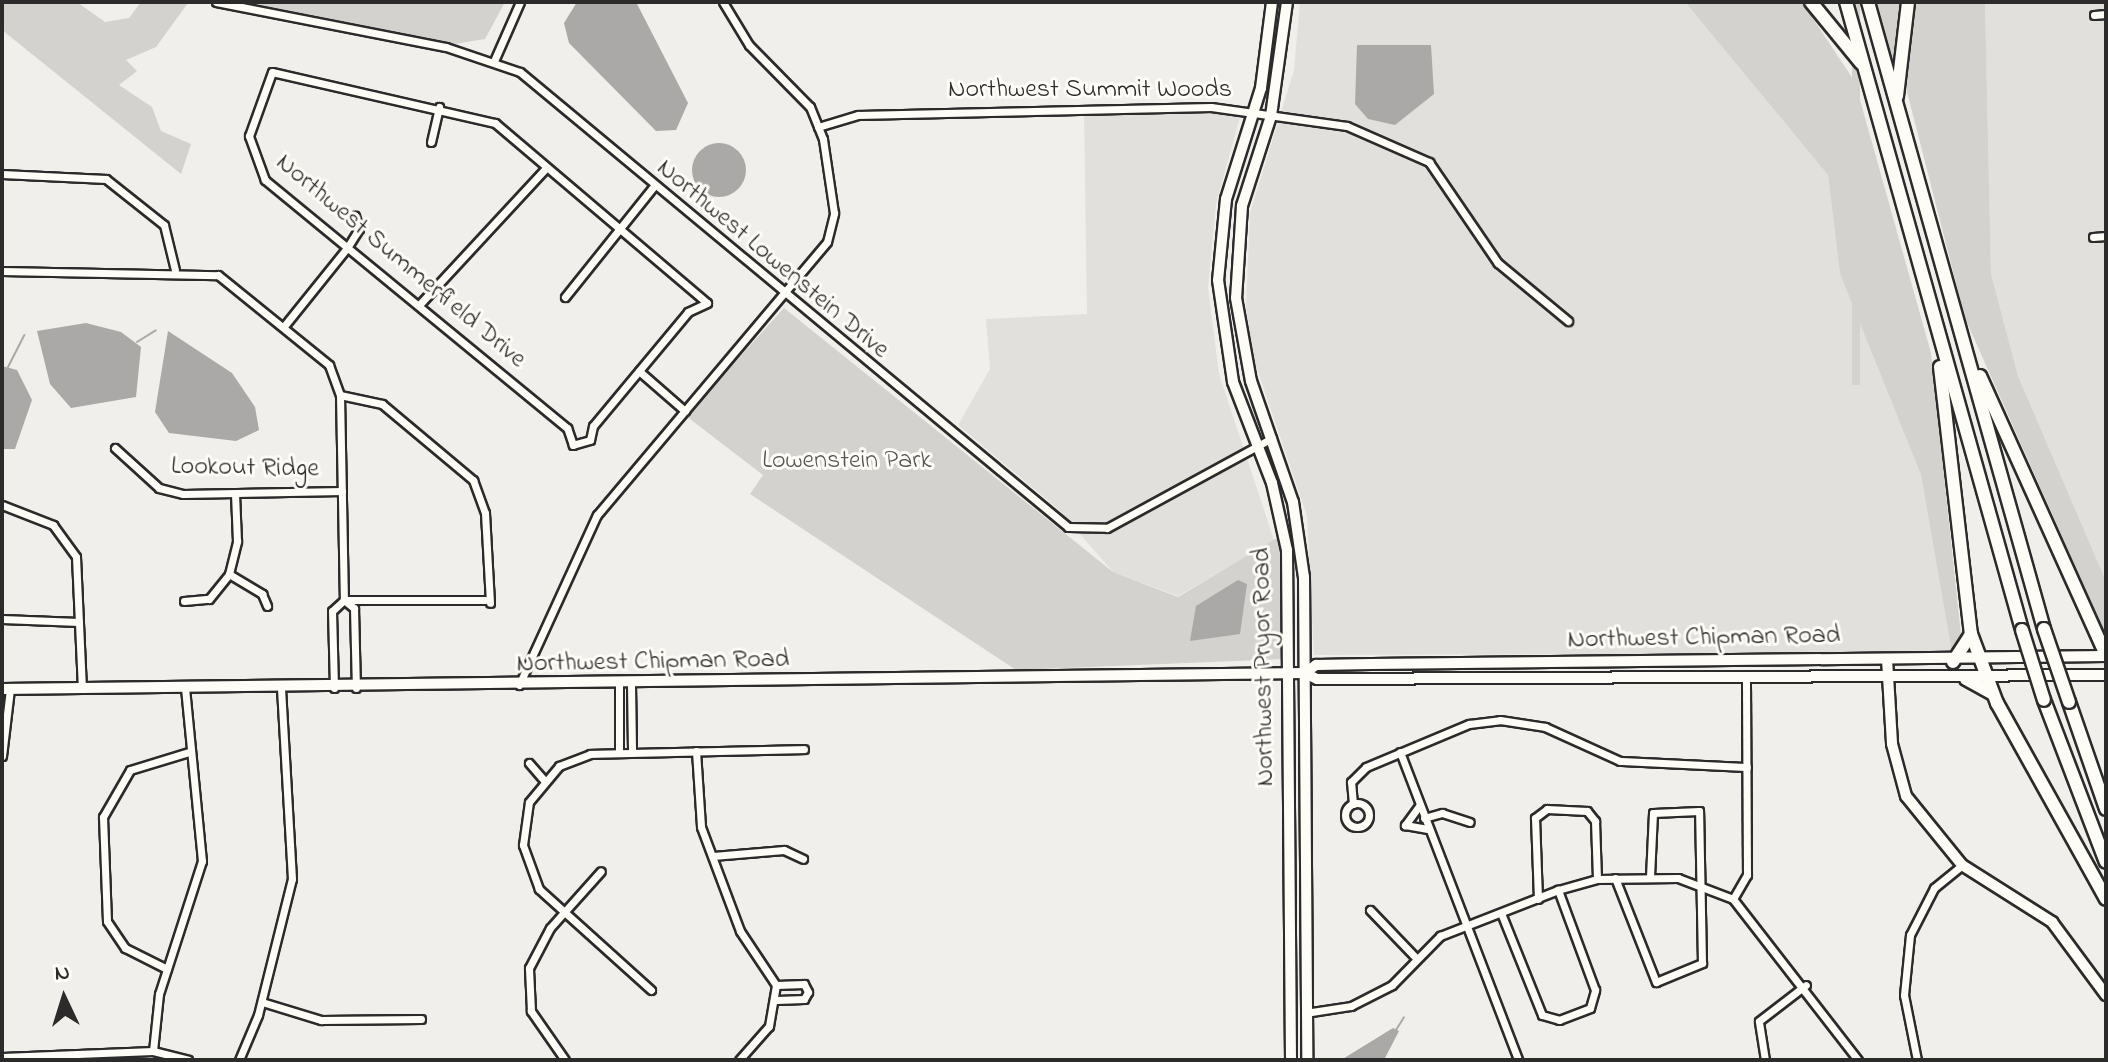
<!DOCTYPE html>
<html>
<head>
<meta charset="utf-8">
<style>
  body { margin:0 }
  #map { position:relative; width:2108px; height:1062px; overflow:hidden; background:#f0efeb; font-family:"Indie Flower",sans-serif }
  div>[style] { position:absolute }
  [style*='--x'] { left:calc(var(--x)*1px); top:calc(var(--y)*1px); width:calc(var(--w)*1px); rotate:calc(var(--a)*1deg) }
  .built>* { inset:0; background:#e1e0dc }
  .green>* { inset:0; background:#d3d2cf; transform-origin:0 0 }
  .water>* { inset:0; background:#aaa9a7 }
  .round { border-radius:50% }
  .stream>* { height:2px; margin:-1px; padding:0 1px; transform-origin:1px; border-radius:1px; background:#aaa9a7 }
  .roads { filter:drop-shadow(2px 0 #2b2b2b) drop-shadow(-2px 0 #2b2b2b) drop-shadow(0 2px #2b2b2b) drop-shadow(0 -2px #2b2b2b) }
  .street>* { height:7px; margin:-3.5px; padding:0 3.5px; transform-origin:3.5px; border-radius:3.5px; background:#fdfcf7 }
  .street>.ring { margin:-3.5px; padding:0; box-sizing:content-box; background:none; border:7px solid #fdfcf7; border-radius:50% }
  .secondary>* { height:10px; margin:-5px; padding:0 5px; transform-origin:5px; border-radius:5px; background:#fdfcf7 }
  .highway>* { height:12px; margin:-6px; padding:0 6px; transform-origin:6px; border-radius:6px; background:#fdfcf7 }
  .bridges { filter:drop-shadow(2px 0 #2b2b2b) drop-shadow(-2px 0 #2b2b2b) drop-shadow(0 2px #2b2b2b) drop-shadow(0 -2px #2b2b2b) }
  .highway-bridge>* { height:12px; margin:-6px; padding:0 6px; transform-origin:6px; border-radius:6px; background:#fdfcf7 }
  span { translate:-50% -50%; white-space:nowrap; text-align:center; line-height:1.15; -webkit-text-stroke:6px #fdfcf7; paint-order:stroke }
  .street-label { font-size:26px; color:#2b2b2b }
  .park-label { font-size:26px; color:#555554 }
  .frame { position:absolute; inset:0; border:4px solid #2b2b2b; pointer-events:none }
  .north { position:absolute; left:24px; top:958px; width:80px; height:80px; -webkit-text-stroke:6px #fdfcf7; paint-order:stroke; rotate:356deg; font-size:22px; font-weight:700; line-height:32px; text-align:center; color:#2b2b2b }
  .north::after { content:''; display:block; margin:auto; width:28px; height:36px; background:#2b2b2b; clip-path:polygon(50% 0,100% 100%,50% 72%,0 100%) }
</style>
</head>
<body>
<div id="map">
  <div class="built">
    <i style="clip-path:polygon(1300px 2px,1685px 2px,1828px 175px,1840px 274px,1921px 475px,1952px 653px,1314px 655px,1307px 516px,1253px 357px,1246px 306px,1250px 213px,1294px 70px)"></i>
    <i style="clip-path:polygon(1985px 2px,2106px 2px,2106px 581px,2018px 376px,1991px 274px)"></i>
    <i style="clip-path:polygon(1242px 110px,1216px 204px,1208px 288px,1219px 374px,1274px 540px,1178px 596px,1113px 572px,1058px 509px,958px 425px,990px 369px,986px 319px,1087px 314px,1084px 111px)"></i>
  </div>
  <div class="green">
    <i style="clip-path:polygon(2px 2px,77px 2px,105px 22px,129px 18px,141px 2px,188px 3px,156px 47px,126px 60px,137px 71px,119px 85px,152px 107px,161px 131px,191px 144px,181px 174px,2px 30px)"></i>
    <i style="clip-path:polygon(242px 2px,505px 2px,485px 39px,455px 44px)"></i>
    <i style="clip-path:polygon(1685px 2px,1802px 2px,1855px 82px,1931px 353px,1961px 635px,1952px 653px,1921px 475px,1840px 274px,1828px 175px)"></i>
    <i style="left:1852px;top:2px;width:8px;height:383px"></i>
    <i style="clip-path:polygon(1874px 2px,1903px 2px,1893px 65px,1892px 65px)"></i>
    <i style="clip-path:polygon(1911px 2px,1985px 2px,1991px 274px,2018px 376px,2106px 581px,2106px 635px,1965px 318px,1905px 84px)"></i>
    <i style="clip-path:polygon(784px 308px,1113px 572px,1178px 597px,1280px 536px,1283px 659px,1016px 670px,750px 494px,763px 475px,686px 416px)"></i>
  </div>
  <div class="water">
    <i style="clip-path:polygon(577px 2px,636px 2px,688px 103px,676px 130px,656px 131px,569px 43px,564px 23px)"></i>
    <i style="clip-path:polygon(1357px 45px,1431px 45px,1434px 94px,1395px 125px,1368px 119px,1355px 104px)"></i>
    <i class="round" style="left:692px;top:143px;width:54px;height:54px"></i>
    <i style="clip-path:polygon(86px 323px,121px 332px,141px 347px,136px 397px,71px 408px,50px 384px,37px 331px)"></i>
    <i style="clip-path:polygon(168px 331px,232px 373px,255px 407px,259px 430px,236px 441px,169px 433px,155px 412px)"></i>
    <i style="clip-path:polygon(2px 366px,17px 370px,32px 400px,15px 449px,2px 449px)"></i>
    <i style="clip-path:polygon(1238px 580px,1247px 584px,1240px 634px,1190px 641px,1196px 606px)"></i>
    <i style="clip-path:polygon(1393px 1028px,1399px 1031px,1384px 1060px,1341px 1060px)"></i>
  </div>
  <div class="stream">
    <i style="--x:137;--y:342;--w:22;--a:-32"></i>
    <i style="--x:8;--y:367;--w:36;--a:-63"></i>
    <i style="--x:1396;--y:1030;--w:15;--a:-58"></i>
  </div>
  <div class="roads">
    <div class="street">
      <i style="--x:216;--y:2;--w:234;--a:11.1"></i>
      <i style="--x:446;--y:47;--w:78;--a:18.7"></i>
      <i style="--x:520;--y:72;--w:712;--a:39.7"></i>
      <i style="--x:1068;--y:527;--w:39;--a:1"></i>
      <i style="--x:1107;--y:528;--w:188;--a:-28.6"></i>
      <i style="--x:2094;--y:15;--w:12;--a:-5"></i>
      <i style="--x:494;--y:61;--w:64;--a:-66.2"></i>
      <i style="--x:272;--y:72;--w:229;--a:12.9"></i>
      <i style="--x:495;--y:123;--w:278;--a:40.3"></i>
      <i style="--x:707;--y:303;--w:21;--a:155"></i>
      <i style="--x:688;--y:312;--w:148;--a:129.8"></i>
      <i style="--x:593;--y:426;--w:14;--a:102"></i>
      <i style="--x:590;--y:440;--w:18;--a:164"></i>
      <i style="--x:573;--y:445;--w:18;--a:-109"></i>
      <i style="--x:567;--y:428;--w:391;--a:-140.6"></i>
      <i style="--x:265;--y:180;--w:47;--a:-110"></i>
      <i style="--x:249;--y:136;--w:68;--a:-70.2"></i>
      <i style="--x:818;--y:127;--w:42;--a:-16.7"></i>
      <i style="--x:858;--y:115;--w:353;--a:-1.3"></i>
      <i style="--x:1211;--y:107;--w:137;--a:8"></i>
      <i style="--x:1347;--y:126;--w:90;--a:23.7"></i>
      <i style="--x:1429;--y:162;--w:122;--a:55.7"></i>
      <i style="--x:1498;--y:263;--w:91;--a:39.6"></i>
      <i style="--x:431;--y:142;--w:36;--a:-77"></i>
      <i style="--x:2;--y:174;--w:104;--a:2.8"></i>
      <i style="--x:106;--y:179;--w:74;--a:38.4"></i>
      <i style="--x:164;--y:225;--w:46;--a:76.3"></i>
      <i style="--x:2093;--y:237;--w:13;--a:-4"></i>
      <i style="--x:2;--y:271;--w:216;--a:1.1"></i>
      <i style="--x:218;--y:275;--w:143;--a:39"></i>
      <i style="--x:329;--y:365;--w:32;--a:70"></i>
      <i style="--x:340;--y:395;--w:205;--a:88.9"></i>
      <i style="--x:344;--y:600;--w:16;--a:137"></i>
      <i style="--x:332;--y:611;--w:77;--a:88.5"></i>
      <i style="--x:565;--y:297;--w:141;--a:-51.3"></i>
      <i style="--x:419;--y:305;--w:185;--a:-47.2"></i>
      <i style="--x:285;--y:325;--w:99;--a:-51.2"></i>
      <i style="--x:347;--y:248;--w:22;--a:-58"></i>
      <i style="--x:359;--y:229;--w:14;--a:-107"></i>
      <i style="--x:639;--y:371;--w:61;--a:41"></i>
      <i style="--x:340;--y:395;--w:43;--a:12.1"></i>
      <i style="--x:382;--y:404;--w:119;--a:39.9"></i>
      <i style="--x:473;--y:480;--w:35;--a:70"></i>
      <i style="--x:485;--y:513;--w:90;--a:86.8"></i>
      <i style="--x:115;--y:448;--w:59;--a:42.3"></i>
      <i style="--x:159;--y:488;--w:25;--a:14"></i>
      <i style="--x:183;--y:494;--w:159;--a:-1.1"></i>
      <i style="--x:2;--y:505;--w:55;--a:21.4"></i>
      <i style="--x:53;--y:525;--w:39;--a:54"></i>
      <i style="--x:76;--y:557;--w:131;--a:87.4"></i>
      <i style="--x:229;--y:574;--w:39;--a:31"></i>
      <i style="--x:262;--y:594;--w:13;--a:67"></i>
      <i style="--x:344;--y:600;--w:141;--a:0"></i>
      <i style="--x:344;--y:600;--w:13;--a:39"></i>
      <i style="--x:354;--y:608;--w:80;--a:88.6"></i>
      <i style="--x:184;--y:601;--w:25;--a:-5"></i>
      <i style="--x:209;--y:599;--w:32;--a:-51"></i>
      <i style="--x:229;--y:574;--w:34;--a:-76"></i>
      <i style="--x:237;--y:541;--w:47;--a:-92.4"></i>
      <i style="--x:2;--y:619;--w:77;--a:2.2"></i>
      <i style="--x:519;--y:685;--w:187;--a:-65.4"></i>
      <i style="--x:597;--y:515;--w:357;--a:-49.9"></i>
      <i style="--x:827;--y:242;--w:30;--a:-76"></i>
      <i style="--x:834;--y:213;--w:75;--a:-98.5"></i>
      <i style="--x:823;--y:139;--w:35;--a:-112"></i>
      <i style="--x:810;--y:107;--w:87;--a:-134.5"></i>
      <i style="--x:749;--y:45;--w:50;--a:-121.2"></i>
      <i style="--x:619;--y:685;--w:66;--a:90"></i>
      <i style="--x:631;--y:685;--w:66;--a:89.1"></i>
      <i style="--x:696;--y:751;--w:76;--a:86.2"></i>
      <i style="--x:701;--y:827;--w:111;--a:69.4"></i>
      <i style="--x:740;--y:931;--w:65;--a:56.3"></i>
      <i style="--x:776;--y:985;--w:42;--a:99.7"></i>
      <i style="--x:769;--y:1026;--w:45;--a:131.4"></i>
      <i style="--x:1400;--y:752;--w:330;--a:69"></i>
      <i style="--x:2;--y:756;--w:67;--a:-83.2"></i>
      <i style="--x:529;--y:763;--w:23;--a:49"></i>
      <i class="ring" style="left:1345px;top:803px;width:17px;height:17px"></i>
      <i style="--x:1353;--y:804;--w:22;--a:-95"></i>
      <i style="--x:1351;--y:782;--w:21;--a:-45"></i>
      <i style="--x:1366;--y:767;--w:112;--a:-22.7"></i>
      <i style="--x:1469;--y:724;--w:31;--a:-7"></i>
      <i style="--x:1500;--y:720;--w:46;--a:8.8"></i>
      <i style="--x:1545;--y:727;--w:82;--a:24.4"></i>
      <i style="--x:1620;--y:761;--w:127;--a:2.7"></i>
      <i style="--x:1419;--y:806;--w:24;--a:126"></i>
      <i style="--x:1405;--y:825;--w:23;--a:10"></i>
      <i style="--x:1424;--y:818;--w:19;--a:-16"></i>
      <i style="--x:1442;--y:813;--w:29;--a:18"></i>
      <i style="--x:713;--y:856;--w:71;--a:-4.8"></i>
      <i style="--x:784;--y:850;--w:21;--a:25"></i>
      <i style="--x:1615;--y:878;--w:112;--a:68.5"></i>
      <i style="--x:1656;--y:982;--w:50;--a:-22.4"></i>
      <i style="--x:1702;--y:963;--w:152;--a:-91.1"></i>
      <i style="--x:1699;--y:811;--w:46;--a:177.5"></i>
      <i style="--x:1653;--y:813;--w:64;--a:92.7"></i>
      <i style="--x:1538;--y:899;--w:81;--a:-92.1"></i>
      <i style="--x:1535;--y:818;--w:15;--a:-37"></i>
      <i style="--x:1547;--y:809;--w:40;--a:2.9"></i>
      <i style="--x:1587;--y:811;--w:13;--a:51"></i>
      <i style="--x:1595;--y:821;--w:58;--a:88"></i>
      <i style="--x:1733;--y:899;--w:28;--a:-60"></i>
      <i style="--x:1747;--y:875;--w:199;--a:-90.3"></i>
      <i style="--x:1370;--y:910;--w:66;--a:46.2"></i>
      <i style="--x:1501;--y:913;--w:110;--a:68.1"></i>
      <i style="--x:1542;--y:1015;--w:18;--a:16"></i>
      <i style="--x:1559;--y:1020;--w:33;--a:-21"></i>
      <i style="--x:1590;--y:1008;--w:19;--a:-74"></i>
      <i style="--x:1595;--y:990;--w:107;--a:-110.3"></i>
      <i style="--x:167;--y:969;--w:47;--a:-153.4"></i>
      <i style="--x:125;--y:948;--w:32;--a:-124"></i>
      <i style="--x:107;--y:921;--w:104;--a:-92.2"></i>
      <i style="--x:103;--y:817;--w:54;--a:-60.1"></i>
      <i style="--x:130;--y:770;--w:62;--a:-17"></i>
      <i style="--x:776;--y:985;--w:28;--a:-2"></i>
      <i style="--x:804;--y:984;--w:9;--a:63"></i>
      <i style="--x:808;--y:992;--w:8;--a:120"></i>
      <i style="--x:804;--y:999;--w:27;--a:178"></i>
      <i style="--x:651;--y:990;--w:151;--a:-138"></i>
      <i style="--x:539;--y:889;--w:47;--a:-110"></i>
      <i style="--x:523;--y:845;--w:43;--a:-82.1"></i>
      <i style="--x:529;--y:802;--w:47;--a:-50.2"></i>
      <i style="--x:559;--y:766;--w:33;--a:-21"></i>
      <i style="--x:590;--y:754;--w:214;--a:-1.3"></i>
      <i style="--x:262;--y:1002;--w:62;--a:17"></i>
      <i style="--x:321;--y:1020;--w:100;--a:-0.6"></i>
      <i style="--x:1305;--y:1013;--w:47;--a:-8.7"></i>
      <i style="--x:1351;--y:1006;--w:46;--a:-27.1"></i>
      <i style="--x:1392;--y:985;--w:69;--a:-45.6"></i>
      <i style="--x:1440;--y:936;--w:127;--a:-21.3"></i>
      <i style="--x:1558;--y:890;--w:41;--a:-15.8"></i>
      <i style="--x:1597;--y:879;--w:81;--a:-0.7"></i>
      <i style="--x:1678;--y:878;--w:59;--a:20.9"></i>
      <i style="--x:1733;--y:899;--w:204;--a:52.2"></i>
      <i style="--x:153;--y:1051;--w:57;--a:-84"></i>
      <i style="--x:159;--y:994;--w:140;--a:-72.1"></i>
      <i style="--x:202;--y:861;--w:174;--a:-95.6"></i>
      <i style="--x:2;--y:1057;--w:151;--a:-2.3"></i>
      <i style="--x:153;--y:1051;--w:36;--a:14"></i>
      <i style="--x:239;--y:1060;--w:49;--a:-67.1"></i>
      <i style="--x:258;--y:1015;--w:140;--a:-76"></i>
      <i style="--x:292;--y:879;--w:190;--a:-93.3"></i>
      <i style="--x:565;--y:1060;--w:60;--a:-124.8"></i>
      <i style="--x:531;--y:1011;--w:43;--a:-92.7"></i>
      <i style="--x:529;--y:968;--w:45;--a:-62.3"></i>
      <i style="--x:550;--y:928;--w:76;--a:-48.2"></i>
      <i style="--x:1765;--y:1060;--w:39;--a:-99"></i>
      <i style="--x:1759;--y:1021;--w:59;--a:-37.5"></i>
      <i style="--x:1917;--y:1060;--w:66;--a:-101.3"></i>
      <i style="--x:1904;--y:995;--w:60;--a:-84.3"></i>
      <i style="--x:1910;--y:935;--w:53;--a:-62.9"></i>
      <i style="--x:1934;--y:888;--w:36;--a:-39"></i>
    </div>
    <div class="secondary">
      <i style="--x:1272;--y:2;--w:87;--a:97.3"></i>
      <i style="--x:1261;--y:88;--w:116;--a:107.5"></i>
      <i style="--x:1226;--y:199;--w:81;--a:95.6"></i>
      <i style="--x:1218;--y:280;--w:103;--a:81.6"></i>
      <i style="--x:1233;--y:382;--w:108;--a:68.9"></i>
      <i style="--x:1272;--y:483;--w:69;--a:77.4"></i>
      <i style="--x:1287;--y:550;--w:510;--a:89.55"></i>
      <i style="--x:1287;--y:2;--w:115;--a:98"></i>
      <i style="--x:1271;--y:116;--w:95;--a:107.9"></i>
      <i style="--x:1242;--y:206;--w:92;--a:93.7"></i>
      <i style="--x:1236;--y:298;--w:84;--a:79.8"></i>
      <i style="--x:1251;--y:381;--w:128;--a:70.9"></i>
      <i style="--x:1293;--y:502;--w:76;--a:81.7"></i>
      <i style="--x:1304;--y:577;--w:483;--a:89.6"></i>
      <i style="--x:1887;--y:659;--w:85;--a:86.6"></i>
      <i style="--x:1892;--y:744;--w:54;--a:74.9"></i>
      <i style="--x:1906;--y:796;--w:89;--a:50.9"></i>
      <i style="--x:1962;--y:865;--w:107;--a:32.3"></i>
      <i style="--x:2052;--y:922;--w:91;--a:53.5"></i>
      <i style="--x:1305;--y:673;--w:14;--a:-36"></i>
      <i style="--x:1316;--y:665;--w:55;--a:-1"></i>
      <i style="--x:1371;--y:664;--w:735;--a:-0.62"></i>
      <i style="--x:2;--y:689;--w:1303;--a:-0.7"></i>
      <i style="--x:1305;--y:673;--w:13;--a:27"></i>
      <i style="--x:1317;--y:679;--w:789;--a:-0.29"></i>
    </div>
    <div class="highway">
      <i style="--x:1811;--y:2;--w:79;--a:50.7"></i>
      <i style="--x:1846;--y:2;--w:652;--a:74.34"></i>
      <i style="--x:1868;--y:2;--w:651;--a:74.32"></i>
      <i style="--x:1897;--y:96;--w:95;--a:-83.3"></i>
      <i style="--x:1940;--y:367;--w:269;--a:83.4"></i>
      <i style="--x:1971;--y:634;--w:74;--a:69.4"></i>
      <i style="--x:1997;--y:703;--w:224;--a:60.9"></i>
      <i style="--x:1980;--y:376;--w:306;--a:65.7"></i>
      <i style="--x:1953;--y:662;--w:33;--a:-57"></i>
      <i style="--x:1966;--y:679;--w:29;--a:29"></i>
      <i style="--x:2044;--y:700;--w:173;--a:69.1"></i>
      <i style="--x:2069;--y:702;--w:113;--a:70.9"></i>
    </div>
  </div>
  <div class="bridges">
    <div class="highway-bridge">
      <i style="--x:2044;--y:629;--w:77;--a:71.1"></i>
      <i style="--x:2022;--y:630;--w:73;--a:72.6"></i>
    </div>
  </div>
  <div class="street-label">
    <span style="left:1090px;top:91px">Northwest Summit Woods</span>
    <span style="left:772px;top:260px;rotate:40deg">Northwest Lowenstein Drive</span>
    <span style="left:400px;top:262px;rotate:40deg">Northwest Summerfield Drive</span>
    <span style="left:245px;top:469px;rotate:1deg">Lookout Ridge</span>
    <span style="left:1704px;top:639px;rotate:-1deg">Northwest Chipman Road</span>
    <span style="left:653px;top:663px;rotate:-1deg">Northwest Chipman Road</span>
    <span style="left:1265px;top:667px;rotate:-91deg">Northwest Pryor Road</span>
  </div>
  <div class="park-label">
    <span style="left:847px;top:462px">Lowenstein Park</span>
  </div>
  <div class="frame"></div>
  <div class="north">N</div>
</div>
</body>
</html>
